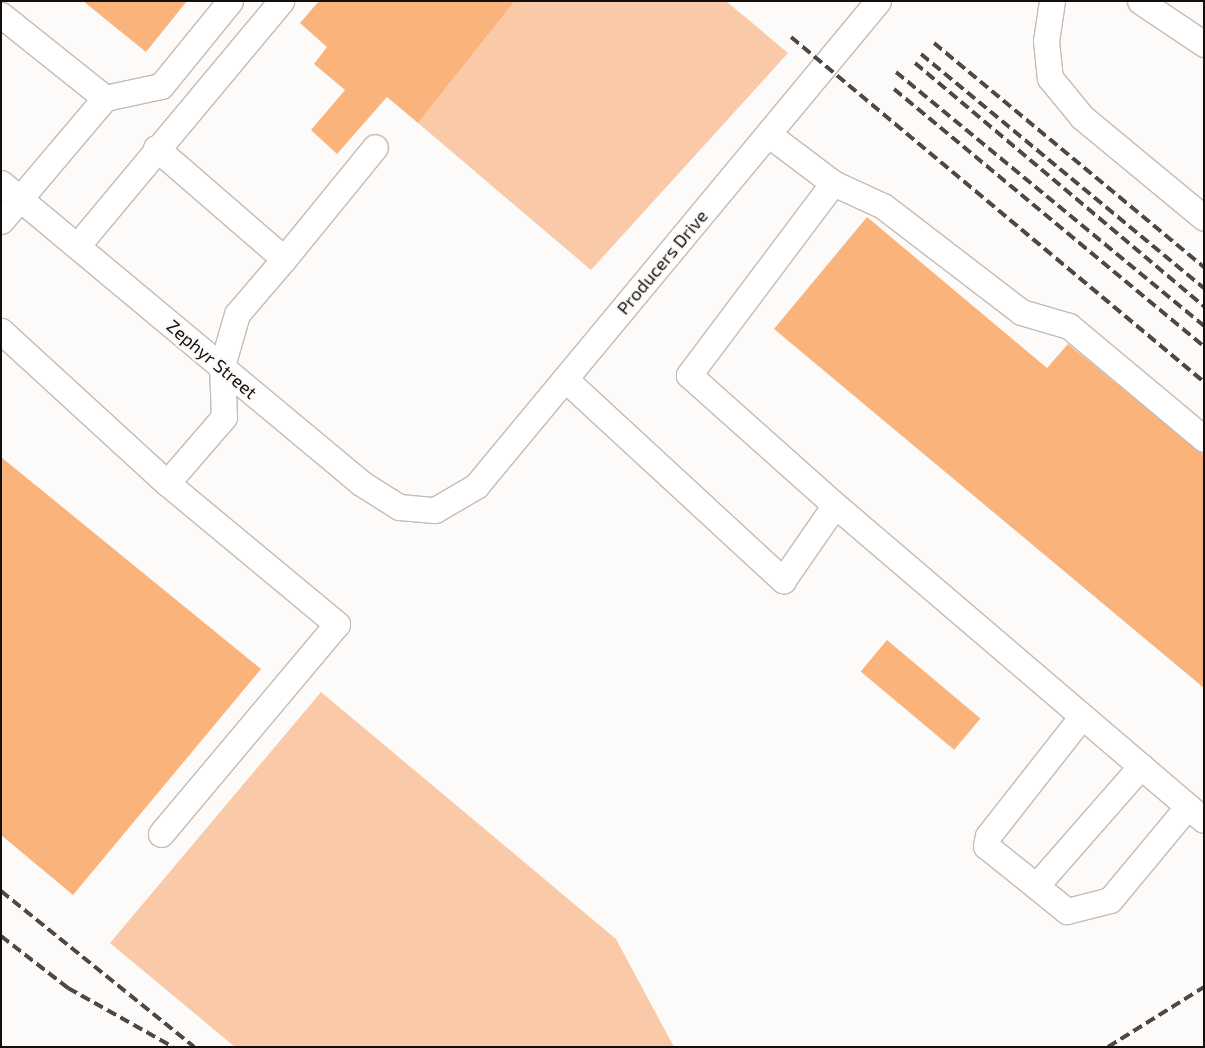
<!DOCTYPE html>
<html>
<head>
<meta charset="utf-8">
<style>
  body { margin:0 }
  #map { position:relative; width:1205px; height:1048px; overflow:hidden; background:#fdfbf9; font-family:"Exo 2",sans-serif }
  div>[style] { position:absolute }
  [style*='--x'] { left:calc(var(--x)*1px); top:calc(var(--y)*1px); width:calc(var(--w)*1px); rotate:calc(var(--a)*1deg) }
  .green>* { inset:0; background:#facaa8 }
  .building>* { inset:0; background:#fbb37c; transform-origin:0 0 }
  .roads { filter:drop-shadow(1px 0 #c7bbb2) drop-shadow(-1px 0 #c7bbb2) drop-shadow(0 1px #c7bbb2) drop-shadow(0 -1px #c7bbb2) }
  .minor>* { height:25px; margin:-12.5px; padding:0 12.5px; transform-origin:12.5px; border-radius:12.5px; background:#fff }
  .rail>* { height:4px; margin-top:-2px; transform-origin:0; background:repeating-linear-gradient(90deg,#4c4846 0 10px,transparent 0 15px) }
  span { translate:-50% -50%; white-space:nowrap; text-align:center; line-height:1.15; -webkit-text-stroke:5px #fdfbf9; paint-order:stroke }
  .street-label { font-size:18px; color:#130f0c }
  .frame { position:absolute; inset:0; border:2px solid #130f0c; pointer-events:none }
</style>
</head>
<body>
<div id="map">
  <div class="green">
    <i style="clip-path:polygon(515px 1px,726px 1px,788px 53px,591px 270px,418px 123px)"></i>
    <i style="clip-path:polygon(321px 692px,616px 939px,674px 1047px,235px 1047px,110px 943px)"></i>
  </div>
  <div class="building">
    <i style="clip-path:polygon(83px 1px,187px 1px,146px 52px)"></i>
    <i style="clip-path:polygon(319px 1px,515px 1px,418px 123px,387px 97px,337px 154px,311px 130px,345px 90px,314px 64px,327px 47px,300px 23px)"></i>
    <i style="clip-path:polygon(867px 217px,1047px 368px,1068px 344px,1204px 455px,1204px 688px,774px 329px)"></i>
    <i style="clip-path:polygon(1px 457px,261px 669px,73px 895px,1px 835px)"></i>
    <i style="left:887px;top:640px;width:122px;height:41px;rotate:40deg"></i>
  </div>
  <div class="roads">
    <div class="minor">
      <i style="--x:1052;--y:1;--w:40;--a:98.5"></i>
      <i style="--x:1046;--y:41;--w:37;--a:84"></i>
      <i style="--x:1050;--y:78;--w:50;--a:50.6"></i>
      <i style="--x:1082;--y:117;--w:158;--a:39.6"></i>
      <i style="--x:1140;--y:1;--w:77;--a:33.9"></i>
      <i style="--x:1;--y:15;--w:133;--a:38.6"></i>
      <i style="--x:768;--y:134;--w:81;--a:37"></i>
      <i style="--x:833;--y:183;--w:55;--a:24.7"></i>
      <i style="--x:883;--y:206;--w:174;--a:37.5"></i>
      <i style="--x:1021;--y:312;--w:50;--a:16.3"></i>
      <i style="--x:1069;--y:326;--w:176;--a:39.9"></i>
      <i style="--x:156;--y:148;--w:169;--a:40.9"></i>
      <i style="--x:284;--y:259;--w:72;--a:130.5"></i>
      <i style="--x:237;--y:314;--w:54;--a:106.1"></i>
      <i style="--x:222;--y:366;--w:51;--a:87.8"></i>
      <i style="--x:224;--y:417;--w:87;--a:130.8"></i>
      <i style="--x:167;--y:483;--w:221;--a:39.7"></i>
      <i style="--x:337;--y:624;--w:274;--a:130"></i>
      <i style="--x:1;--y:183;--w:469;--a:39.8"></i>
      <i style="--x:361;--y:483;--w:45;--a:32.3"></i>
      <i style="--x:399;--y:507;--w:36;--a:5"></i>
      <i style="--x:435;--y:510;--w:48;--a:-30.3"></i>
      <i style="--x:476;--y:486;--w:630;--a:-50.35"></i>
      <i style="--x:833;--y:183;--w:240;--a:126.9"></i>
      <i style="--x:689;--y:375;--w:195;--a:41.7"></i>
      <i style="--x:1;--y:221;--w:161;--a:-49.8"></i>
      <i style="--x:105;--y:98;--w:57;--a:-12.1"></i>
      <i style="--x:161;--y:86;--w:109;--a:-50.9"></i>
      <i style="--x:77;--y:246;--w:319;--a:-50.2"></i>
      <i style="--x:284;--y:259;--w:144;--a:-50.9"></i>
      <i style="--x:1;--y:331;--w:225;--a:42.5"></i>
      <i style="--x:565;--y:379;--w:297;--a:42.7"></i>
      <i style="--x:783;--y:580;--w:91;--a:-55.3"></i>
      <i style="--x:835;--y:505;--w:485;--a:40.5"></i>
      <i style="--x:1141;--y:766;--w:159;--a:131.2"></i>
      <i style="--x:1036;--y:886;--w:40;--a:39"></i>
      <i style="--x:1067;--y:911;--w:44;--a:-14.3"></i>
      <i style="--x:1110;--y:900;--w:122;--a:-50.3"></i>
      <i style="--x:1036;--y:886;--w:64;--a:-141.3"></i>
      <i style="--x:986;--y:846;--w:10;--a:-79"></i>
      <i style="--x:988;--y:836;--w:152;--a:-51.9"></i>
    </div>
  </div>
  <div class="rail">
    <i style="--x:791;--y:37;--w:538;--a:39.87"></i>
    <i style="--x:934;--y:43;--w:351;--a:39.7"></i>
    <i style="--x:921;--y:54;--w:367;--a:39.6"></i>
    <i style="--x:915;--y:63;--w:378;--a:40.1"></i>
    <i style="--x:896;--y:72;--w:399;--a:39.5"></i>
    <i style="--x:894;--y:89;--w:403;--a:39.7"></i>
    <i style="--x:1;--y:891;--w:248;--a:38.9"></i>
    <i style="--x:1;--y:936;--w:85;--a:37.8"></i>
    <i style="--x:68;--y:988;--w:120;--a:29.3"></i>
    <i style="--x:1108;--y:1047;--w:113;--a:-32"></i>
  </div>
  <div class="street-label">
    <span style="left:662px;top:262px;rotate:-50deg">Producers Drive</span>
    <span style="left:212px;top:359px;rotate:40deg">Zephyr Street</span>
  </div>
  <div class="frame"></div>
</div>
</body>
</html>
